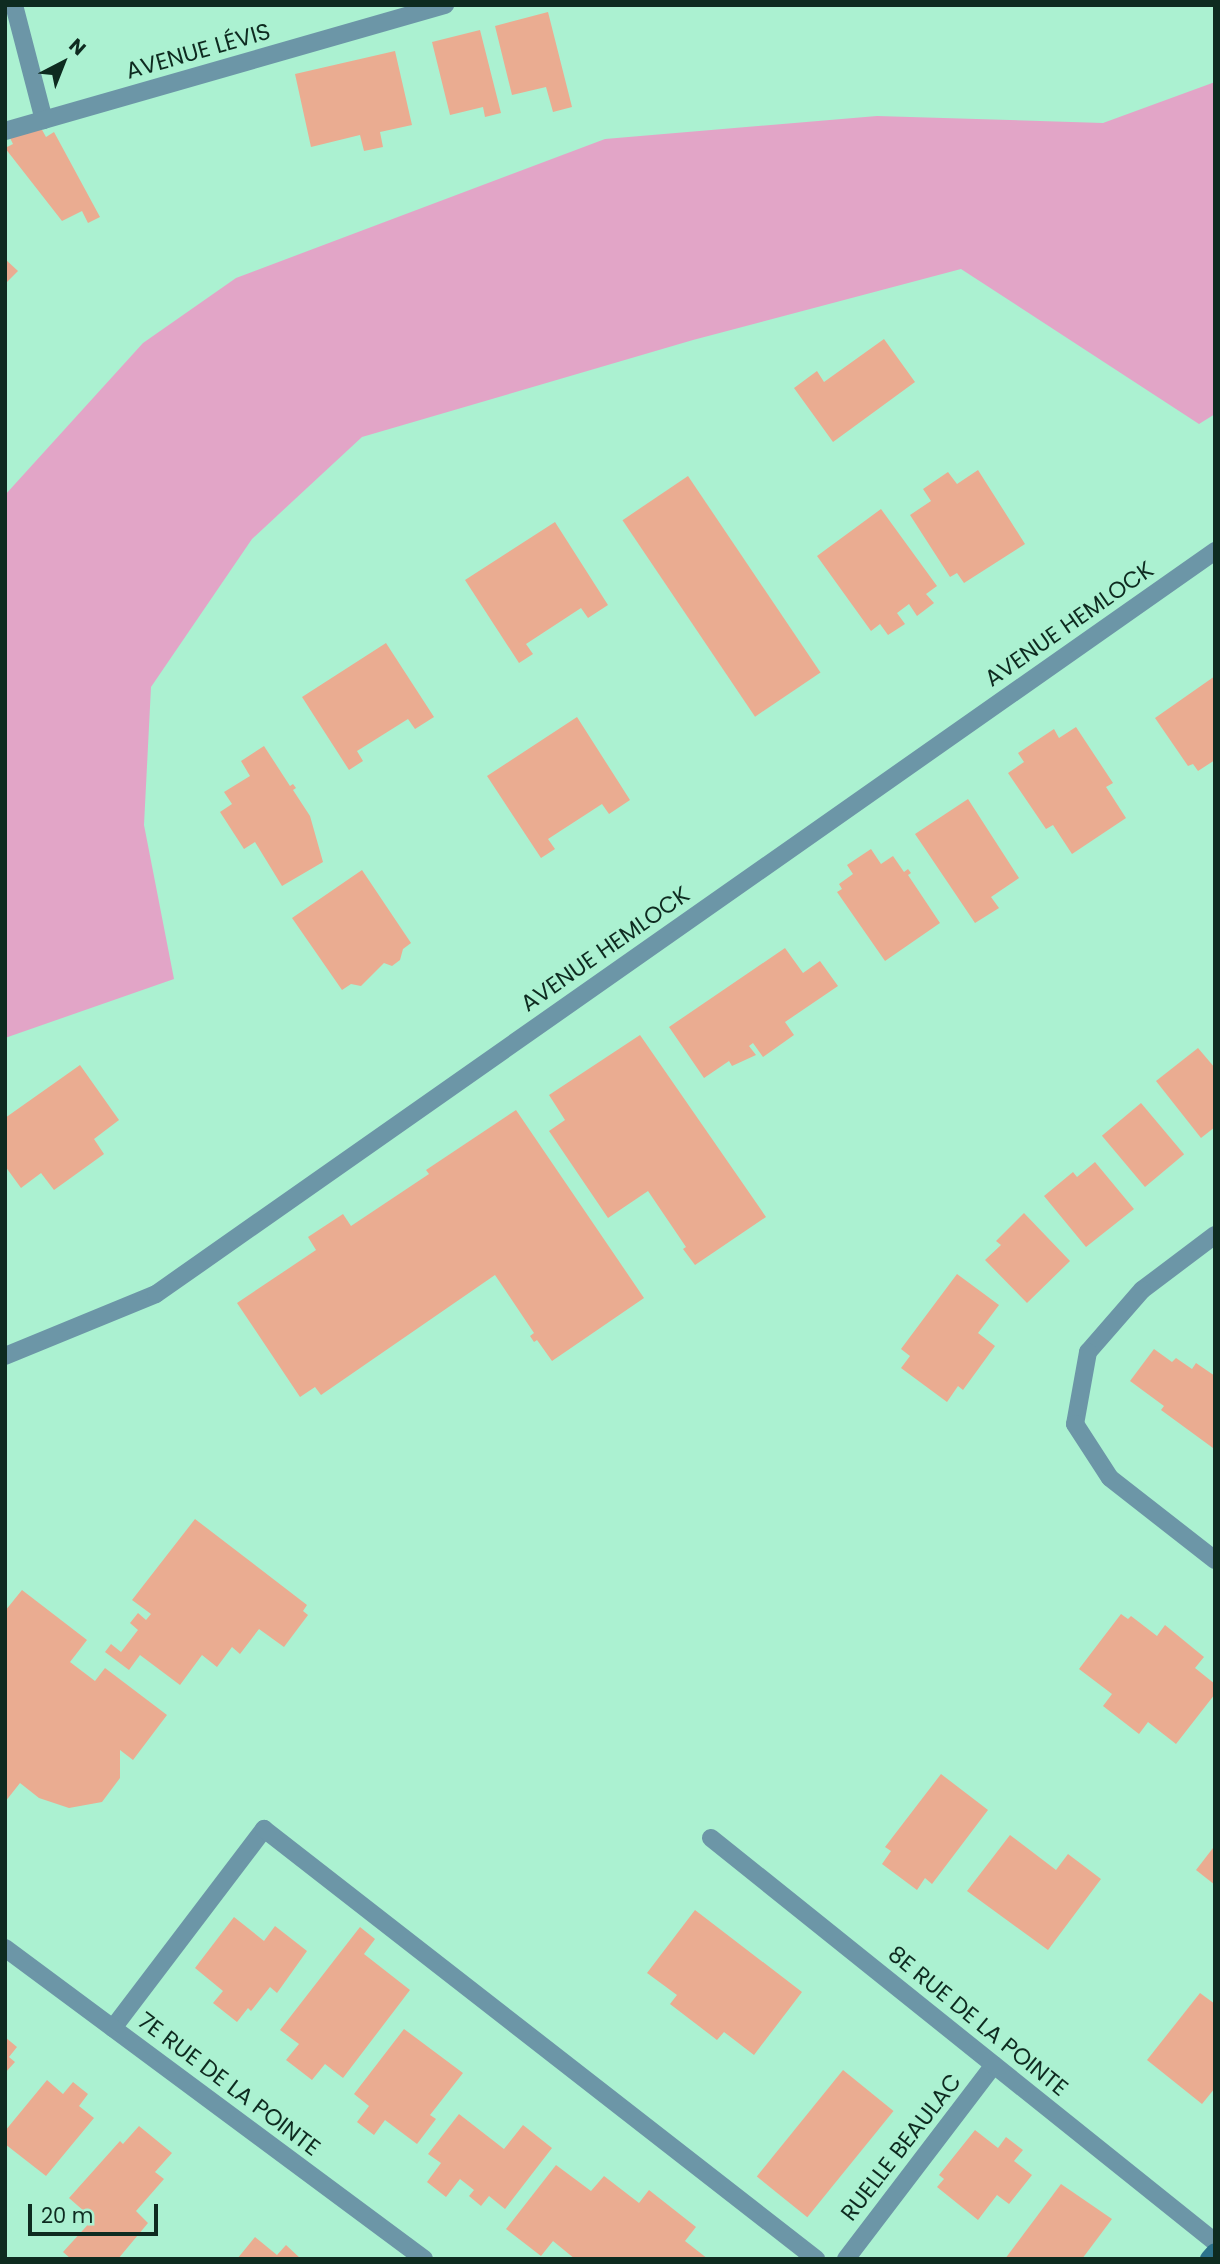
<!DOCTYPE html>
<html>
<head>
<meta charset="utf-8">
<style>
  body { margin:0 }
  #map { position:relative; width:1220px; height:2264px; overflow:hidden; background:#abf1d1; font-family:Poppins,sans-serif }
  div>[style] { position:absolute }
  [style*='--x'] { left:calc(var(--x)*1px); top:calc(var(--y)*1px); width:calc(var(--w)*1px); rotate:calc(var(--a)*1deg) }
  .green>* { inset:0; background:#e2a5c7 }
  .building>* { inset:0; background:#eaac91; transform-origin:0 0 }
  .lane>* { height:18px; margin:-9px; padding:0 9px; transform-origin:9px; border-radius:9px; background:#6c96a7 }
  .street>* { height:18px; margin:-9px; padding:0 9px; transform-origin:9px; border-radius:9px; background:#6c96a7 }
  .secondary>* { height:18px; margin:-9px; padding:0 9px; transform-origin:9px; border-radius:9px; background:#2d728b }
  span { translate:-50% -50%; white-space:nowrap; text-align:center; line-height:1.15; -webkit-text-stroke:5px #abf1d1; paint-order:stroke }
  .street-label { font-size:23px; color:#0e2b20 }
  .frame { position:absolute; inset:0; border:7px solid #0e2b20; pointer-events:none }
  .north { position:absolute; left:28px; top:28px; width:70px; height:70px; -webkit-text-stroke:5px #abf1d1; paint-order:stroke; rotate:42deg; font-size:19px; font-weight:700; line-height:28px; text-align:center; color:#0e2b20 }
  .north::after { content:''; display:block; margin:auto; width:24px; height:32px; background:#0e2b20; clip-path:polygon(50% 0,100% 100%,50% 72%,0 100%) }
  .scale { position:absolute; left:28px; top:2204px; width:130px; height:32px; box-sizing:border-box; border:4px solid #0e2b20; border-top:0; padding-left:9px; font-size:21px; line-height:24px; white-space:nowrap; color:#0e2b20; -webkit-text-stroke:5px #abf1d1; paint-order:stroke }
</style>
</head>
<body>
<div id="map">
  <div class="green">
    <i style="clip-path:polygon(1215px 82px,1215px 414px,1199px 424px,961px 269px,693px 340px,362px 437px,252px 539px,151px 687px,144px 825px,174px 979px,5px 1038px,5px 495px,143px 343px,236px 278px,605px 139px,877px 116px,1103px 123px)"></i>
  </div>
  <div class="building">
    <i style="clip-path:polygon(548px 12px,572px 107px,553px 112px,546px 87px,512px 95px,495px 26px)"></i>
    <i style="clip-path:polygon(480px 30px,501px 113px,485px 117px,483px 107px,450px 115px,432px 42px)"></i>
    <i style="clip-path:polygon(395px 51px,412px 125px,380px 132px,383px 147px,364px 151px,360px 135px,311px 147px,295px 74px)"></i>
    <i style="clip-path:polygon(41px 128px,46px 137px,54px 132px,100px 217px,88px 223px,82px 211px,62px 221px,5px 148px,13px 144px,10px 138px)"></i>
    <i style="clip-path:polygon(5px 259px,18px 271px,5px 284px)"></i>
    <i style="clip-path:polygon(884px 339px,915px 382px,833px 442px,794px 388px,817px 371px,824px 382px)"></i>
    <i style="clip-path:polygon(978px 470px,1025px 544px,964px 583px,957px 573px,950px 577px,910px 515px,931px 501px,923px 489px,948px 472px,957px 484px)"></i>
    <i style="left:688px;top:476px;width:237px;height:79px;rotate:56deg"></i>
    <i style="clip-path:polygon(881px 509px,937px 586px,926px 594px,934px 603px,917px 616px,909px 604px,897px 613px,905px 624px,888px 635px,880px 624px,871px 631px,817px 556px)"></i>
    <i style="clip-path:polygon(555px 522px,608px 605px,588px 618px,581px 608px,526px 644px,533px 654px,519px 663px,465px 580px)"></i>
    <i style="clip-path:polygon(386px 643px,434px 717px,415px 729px,408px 719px,357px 751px,363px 761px,349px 770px,302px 697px)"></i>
    <i style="clip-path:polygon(1215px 676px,1215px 760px,1198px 771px,1193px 764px,1188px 766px,1155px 718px)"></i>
    <i style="clip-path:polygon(577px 717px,630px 800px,609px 814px,602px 804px,548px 839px,555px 849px,541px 858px,487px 776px)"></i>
    <i style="clip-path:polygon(1076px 727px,1113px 783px,1106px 787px,1126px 818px,1072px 854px,1053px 825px,1046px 829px,1008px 773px,1024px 762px,1018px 753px,1054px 729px,1059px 738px)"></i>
    <i style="clip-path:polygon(264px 746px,290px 786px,293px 784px,296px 788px,293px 790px,310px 816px,323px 862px,282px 886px,255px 842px,244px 849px,220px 812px,232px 804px,224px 792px,250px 776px,241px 761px)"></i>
    <i style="clip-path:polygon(968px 799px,1019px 878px,991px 897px,999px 908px,975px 923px,915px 834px)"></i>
    <i style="clip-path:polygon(871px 849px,881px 864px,893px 856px,904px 872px,908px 869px,911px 873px,908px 875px,940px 923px,885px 961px,837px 892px,842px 889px,839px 884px,853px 874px,847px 865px)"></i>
    <i style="clip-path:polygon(362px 870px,411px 943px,403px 949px,400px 960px,392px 966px,384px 963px,361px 986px,351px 984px,342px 990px,292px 918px)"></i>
    <i style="clip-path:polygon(785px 948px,803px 973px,820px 961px,838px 986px,785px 1022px,794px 1035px,763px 1057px,753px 1043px,749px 1046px,756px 1055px,732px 1066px,729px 1061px,704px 1078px,669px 1027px)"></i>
    <i style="clip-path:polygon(640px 1035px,766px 1217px,695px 1265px,683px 1249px,686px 1247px,648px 1191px,608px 1218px,549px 1131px,565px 1120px,549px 1095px)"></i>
    <i style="clip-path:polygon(1198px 1048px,1215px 1068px,1215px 1127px,1201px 1138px,1156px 1081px)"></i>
    <i style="clip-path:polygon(80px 1065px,119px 1120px,94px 1139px,104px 1154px,54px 1190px,41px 1173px,21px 1188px,5px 1166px,5px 1118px)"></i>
    <i style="left:1141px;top:1103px;width:67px;height:51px;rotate:50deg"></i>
    <i style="clip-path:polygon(516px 1110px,644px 1298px,552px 1361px,537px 1340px,534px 1342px,530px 1336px,534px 1333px,495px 1275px,321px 1395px,315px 1387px,300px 1397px,237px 1303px,316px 1250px,308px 1237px,343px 1214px,351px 1226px,429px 1174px,426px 1170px)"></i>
    <i style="clip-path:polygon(1095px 1162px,1134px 1209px,1086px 1247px,1044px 1196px,1073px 1172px,1077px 1177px)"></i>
    <i style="clip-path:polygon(1024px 1213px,1070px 1261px,1027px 1303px,985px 1260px,1001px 1245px,996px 1241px)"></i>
    <i style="clip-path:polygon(957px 1274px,999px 1305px,978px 1333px,995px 1346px,963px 1390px,958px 1386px,947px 1402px,901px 1368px,910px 1356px,901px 1349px)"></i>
    <i style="clip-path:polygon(1154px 1349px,1172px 1362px,1176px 1358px,1192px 1369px,1196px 1363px,1215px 1376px,1213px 1448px,1161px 1410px,1164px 1406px,1130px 1381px)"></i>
    <i style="clip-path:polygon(195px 1519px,307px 1605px,303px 1611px,308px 1615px,284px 1647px,259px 1629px,240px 1654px,232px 1647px,217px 1667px,202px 1655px,180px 1685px,140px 1655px,129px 1670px,105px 1652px,111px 1644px,121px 1652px,138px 1630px,130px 1623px,138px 1613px,146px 1620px,151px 1614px,132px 1600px)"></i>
    <i style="clip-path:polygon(22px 1590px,87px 1640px,70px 1662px,95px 1681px,105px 1668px,167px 1715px,133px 1760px,120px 1750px,120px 1778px,102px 1802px,69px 1808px,39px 1798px,20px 1783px,5px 1802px,5px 1611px)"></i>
    <i style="clip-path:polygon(1121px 1614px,1128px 1619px,1131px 1616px,1157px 1636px,1165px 1625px,1204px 1657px,1195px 1668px,1215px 1684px,1215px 1694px,1176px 1744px,1148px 1722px,1139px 1734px,1103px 1706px,1112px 1694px,1079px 1669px)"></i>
    <i style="clip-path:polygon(941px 1774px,988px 1810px,932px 1884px,925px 1878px,917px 1890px,882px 1864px,891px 1851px,885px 1847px)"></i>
    <i style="clip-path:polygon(1010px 1835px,1056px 1870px,1068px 1854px,1101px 1879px,1048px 1950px,967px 1891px)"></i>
    <i style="clip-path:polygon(1213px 1848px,1215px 1850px,1215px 1885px,1196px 1870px)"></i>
    <i style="clip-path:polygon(695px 1910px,802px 1992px,754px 2055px,724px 2032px,717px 2040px,670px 2004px,677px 1995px,647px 1973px)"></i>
    <i style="clip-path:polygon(234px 1917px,264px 1941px,275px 1926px,307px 1951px,277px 1993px,270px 1987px,251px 2011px,248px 2008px,237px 2022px,213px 2003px,223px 1991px,195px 1968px)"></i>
    <i style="clip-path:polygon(360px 1927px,375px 1939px,364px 1954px,410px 1990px,343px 2078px,325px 2064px,312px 2080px,286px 2060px,299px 2044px,280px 2030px)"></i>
    <i style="clip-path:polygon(1200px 1993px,1215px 2004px,1215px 2088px,1202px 2104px,1147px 2060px)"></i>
    <i style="clip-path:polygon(404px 2029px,463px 2073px,430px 2115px,436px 2119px,417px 2144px,385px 2120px,374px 2135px,357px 2122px,369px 2106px,354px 2094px)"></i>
    <i style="clip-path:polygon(5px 2037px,17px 2047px,9px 2057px,15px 2062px,5px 2073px)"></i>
    <i style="left:843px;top:2070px;width:65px;height:137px;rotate:39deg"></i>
    <i style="clip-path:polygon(47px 2080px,63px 2094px,73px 2082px,88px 2094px,79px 2106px,94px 2118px,46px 2176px,5px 2144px,5px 2131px)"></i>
    <i style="clip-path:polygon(459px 2114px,504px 2149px,523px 2125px,552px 2148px,505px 2209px,489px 2196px,481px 2206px,469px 2196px,474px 2190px,460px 2179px,446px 2197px,427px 2182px,441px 2163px,428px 2154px)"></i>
    <i style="clip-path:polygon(139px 2126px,172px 2153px,155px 2172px,164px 2179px,136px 2211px,148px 2223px,118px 2259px,71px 2259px,63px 2252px,93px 2219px,69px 2198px,120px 2141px,123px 2144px)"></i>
    <i style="clip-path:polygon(975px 2130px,998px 2148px,1006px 2137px,1023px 2150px,1014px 2161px,1032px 2175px,1009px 2204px,997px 2195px,978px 2220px,937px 2187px,944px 2179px,939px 2175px)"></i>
    <i style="clip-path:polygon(556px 2165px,591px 2191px,604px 2176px,639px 2203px,649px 2190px,696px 2227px,685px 2241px,708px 2259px,575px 2259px,553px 2241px,541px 2256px,506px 2229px)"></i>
    <i style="clip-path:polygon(1061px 2184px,1112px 2219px,1082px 2259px,1005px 2259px)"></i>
    <i style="clip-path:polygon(255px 2237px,277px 2255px,286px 2245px,301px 2259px,237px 2259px)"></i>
  </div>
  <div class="lane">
    <i style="--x:14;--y:5;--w:119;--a:75.4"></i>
    <i style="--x:113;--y:2028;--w:250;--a:-52.8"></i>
    <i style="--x:264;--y:1829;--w:700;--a:37.92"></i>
    <i style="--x:846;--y:2259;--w:244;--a:-52.7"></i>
  </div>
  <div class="street">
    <i style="--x:5;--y:131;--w:458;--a:-16"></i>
    <i style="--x:1215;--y:1235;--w:91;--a:143"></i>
    <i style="--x:1142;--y:1290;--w:82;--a:131.1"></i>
    <i style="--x:1088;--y:1352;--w:73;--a:100.2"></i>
    <i style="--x:1075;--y:1424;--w:64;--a:57.1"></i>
    <i style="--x:1110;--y:1478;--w:133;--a:38"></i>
    <i style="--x:5;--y:1356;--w:163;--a:-22.3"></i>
    <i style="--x:156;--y:1294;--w:1294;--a:-35.05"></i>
    <i style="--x:711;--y:1838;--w:646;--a:38.72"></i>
    <i style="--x:5;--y:1948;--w:522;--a:36.58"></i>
  </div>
  <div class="secondary">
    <i style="--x:1209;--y:2259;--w:9;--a:-49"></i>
  </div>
  <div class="street-label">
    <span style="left:198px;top:51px;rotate:-16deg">AVENUE LÉVIS</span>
    <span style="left:1069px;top:624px;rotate:-35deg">AVENUE HEMLOCK</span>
    <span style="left:605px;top:949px;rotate:-35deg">AVENUE HEMLOCK</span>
    <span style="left:978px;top:2021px;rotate:39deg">8E RUE DE LA POINTE</span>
    <span style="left:229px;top:2084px;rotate:37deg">7E RUE DE LA POINTE</span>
    <span style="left:901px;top:2147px;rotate:-52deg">RUELLE BEAULAC</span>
  </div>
  <div class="frame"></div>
  <div class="north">N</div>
  <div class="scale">20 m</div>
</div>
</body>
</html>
